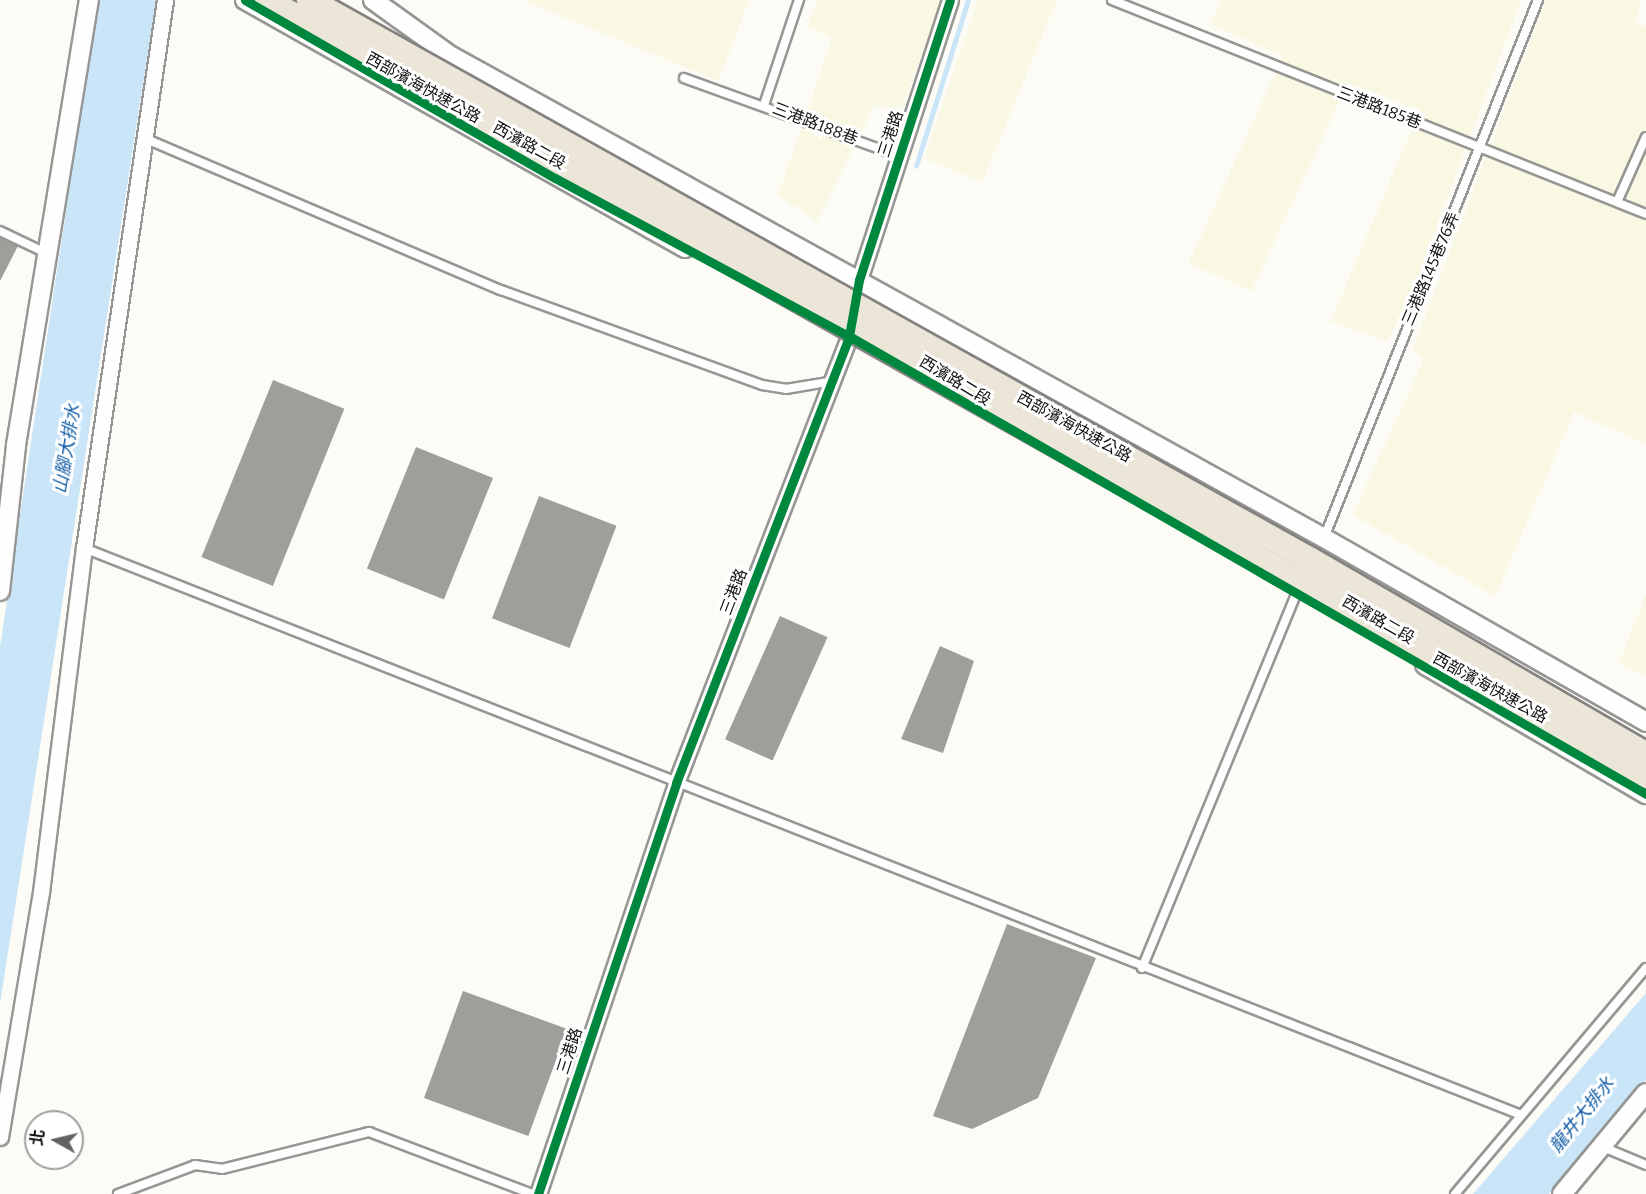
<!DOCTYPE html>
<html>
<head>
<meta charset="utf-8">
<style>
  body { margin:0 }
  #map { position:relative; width:1646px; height:1194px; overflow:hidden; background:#fcfbf6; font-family:Bitter,"Noto Sans TC",serif }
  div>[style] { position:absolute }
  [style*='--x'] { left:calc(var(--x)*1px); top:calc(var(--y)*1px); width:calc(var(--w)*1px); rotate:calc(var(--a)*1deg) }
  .farmland>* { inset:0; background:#f9f8e2 }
  .water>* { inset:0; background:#cae5f8 }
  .stream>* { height:4.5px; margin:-2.25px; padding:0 2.25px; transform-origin:2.25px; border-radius:2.25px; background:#cae5f8 }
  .building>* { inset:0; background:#a09e9b; transform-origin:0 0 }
  .roads { filter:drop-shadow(2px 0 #969694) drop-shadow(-2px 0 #969694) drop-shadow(0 2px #969694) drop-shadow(0 -2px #969694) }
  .service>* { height:8px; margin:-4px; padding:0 4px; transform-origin:4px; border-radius:4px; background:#fffefe }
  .minor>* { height:15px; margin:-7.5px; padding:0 7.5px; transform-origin:7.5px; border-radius:7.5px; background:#fffefe }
  .tertiary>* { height:18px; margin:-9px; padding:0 9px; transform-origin:9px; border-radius:9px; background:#fffefe }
  .bridges { filter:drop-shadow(2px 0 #848381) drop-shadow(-2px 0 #848381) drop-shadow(0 2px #848381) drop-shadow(0 -2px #848381) }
  .trunk-bridge>* { height:24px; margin:-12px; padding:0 12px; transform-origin:12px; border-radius:12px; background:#ece6d8 }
  .cycleway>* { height:9px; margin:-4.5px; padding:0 4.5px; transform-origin:4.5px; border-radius:4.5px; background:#00873e }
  span { translate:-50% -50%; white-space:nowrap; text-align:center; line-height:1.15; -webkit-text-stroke:6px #fff; paint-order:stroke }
  .street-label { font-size:16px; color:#101010 }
  .water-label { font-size:18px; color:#135da8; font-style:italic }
  .north { position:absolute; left:24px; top:1110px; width:60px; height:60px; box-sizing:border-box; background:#fff; border:2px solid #9f9f9f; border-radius:50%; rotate:278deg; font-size:16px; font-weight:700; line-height:24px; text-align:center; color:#101010 }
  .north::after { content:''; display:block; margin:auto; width:21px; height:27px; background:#636260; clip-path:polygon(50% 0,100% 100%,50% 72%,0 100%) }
</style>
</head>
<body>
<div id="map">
  <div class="farmland">
    <i style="clip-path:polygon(523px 0,749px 0,718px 81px)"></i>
    <i style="clip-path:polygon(818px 0,941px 0,901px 111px,875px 104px,817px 221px,778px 195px,832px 39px,807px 26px)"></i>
    <i style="clip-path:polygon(978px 0,1057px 0,982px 182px,924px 158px)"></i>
    <i style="clip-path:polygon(1221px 0,1521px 0,1415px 285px,1387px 341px,1331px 321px,1420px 110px,1348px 83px,1251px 291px,1189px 263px,1283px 56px,1210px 24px)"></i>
    <i style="clip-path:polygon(1546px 0,1641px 0,1635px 23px,1646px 26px,1646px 444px,1574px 412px,1495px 596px,1353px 515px,1424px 359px,1412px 351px)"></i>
    <i style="clip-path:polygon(1646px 595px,1646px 676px,1619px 663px)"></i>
  </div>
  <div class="water">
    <i style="clip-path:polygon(98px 0,156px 0,0 1004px,0 647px)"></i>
    <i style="clip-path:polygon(1646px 993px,1646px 1080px,1549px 1194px,1473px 1194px)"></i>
  </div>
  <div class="stream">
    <i style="--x:916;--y:166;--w:174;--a:-72.6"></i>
  </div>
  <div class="building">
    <i style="clip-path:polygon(0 238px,18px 246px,0 281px)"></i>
    <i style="left:273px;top:380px;width:77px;height:191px;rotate:22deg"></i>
    <i style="left:416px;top:447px;width:83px;height:131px;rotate:22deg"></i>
    <i style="left:539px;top:496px;width:83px;height:131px;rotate:21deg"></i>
    <i style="left:780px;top:616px;width:52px;height:135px;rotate:24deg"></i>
    <i style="clip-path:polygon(940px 646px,974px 661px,943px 753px,901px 739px)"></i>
    <i style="clip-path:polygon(1007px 924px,1096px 958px,1038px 1098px,972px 1129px,933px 1116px)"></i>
    <i style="left:463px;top:991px;width:111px;height:114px;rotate:20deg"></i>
  </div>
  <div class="roads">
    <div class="service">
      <i style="--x:1112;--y:0;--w:575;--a:21.84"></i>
      <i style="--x:684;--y:78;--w:230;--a:19.9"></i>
      <i style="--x:764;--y:105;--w:111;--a:-71.6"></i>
      <i style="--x:144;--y:138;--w:388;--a:23.1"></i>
      <i style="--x:501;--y:290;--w:278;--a:20"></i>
      <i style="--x:762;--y:385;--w:24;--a:9"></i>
      <i style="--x:786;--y:389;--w:43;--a:-9.5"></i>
      <i style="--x:1617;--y:202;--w:71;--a:-66"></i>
      <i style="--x:0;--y:231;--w:51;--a:25.6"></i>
      <i style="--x:1324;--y:538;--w:579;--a:-68.31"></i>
      <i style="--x:84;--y:548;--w:1543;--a:21.53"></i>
      <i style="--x:1142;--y:968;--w:407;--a:-67.6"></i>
      <i style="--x:1603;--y:1147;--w:47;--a:22.7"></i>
      <i style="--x:118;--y:1194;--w:82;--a:-20.6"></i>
      <i style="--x:195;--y:1165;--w:27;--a:8"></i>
      <i style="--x:222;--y:1169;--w:152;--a:-14.1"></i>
      <i style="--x:369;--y:1132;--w:174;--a:20.8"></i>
      <i style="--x:1455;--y:1194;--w:296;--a:-49.8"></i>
    </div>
    <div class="minor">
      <i style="--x:0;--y:1137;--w:248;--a:-80.5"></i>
      <i style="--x:41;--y:892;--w:347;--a:-82.9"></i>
      <i style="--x:84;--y:548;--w:554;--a:-81.59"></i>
      <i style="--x:538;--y:1194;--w:434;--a:-71.4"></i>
      <i style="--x:676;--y:783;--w:479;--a:-68.8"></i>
      <i style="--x:849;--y:336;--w:57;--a:-79.9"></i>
      <i style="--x:859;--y:280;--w:294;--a:-72"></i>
    </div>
    <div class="tertiary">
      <i style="--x:245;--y:0;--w:505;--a:29.41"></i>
      <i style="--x:373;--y:0;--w:96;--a:35.7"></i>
      <i style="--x:451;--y:56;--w:997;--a:28.9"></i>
      <i style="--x:1324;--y:538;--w:371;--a:29.7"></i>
      <i style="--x:0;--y:591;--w:147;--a:-83.7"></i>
      <i style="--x:16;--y:445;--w:451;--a:-80.7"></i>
      <i style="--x:1425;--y:665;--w:256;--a:30.3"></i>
      <i style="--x:1562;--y:1194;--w:131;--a:-50.3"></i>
    </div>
  </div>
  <div class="bridges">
    <div class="trunk-bridge">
      <i style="--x:267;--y:0;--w:1582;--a:29.37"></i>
      <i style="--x:309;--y:0;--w:1146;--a:29.21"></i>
      <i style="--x:1309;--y:559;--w:389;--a:30.1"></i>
    </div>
  </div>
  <div class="cycleway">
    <i style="--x:245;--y:0;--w:357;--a:29.9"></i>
    <i style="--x:555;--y:178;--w:334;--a:28.3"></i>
    <i style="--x:849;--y:336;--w:919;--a:29.88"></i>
    <i style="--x:538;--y:1194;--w:434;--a:-71.4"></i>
    <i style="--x:676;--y:783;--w:479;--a:-68.8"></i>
    <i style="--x:849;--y:336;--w:57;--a:-79.9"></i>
    <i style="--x:859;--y:280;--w:294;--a:-72"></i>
  </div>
  <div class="street-label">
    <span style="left:423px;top:88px;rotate:29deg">西部濱海快速公路</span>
    <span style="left:1379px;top:108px;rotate:21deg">三港路185巷</span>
    <span style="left:815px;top:124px;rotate:21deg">三港路188巷</span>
    <span style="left:891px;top:134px;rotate:-72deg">三港路</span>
    <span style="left:529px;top:146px;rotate:29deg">西濱路二段</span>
    <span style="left:1431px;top:269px;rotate:-67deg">三港路145巷76弄</span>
    <span style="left:955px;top:381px;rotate:31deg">西濱路二段</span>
    <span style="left:1074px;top:427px;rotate:29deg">西部濱海快速公路</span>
    <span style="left:734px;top:592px;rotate:-69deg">三港路</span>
    <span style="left:1378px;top:620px;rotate:30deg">西濱路二段</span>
    <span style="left:1490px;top:688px;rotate:29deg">西部濱海快速公路</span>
    <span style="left:570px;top:1051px;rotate:-72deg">三港路</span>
  </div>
  <div class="water-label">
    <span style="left:67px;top:449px;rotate:-81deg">山腳大排水</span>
    <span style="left:1582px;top:1115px;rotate:-51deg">龍井大排水</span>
  </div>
  <div class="north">北</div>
</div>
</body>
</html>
